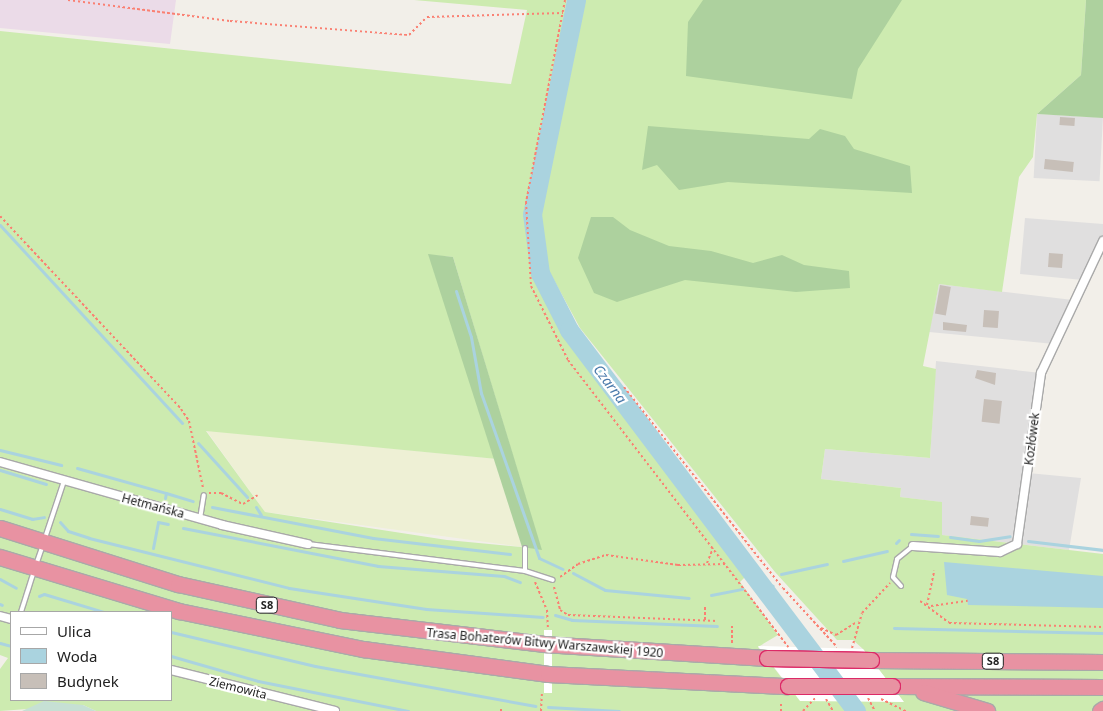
<!DOCTYPE html>
<html>
<head>
<meta charset="utf-8">
<style>
  body { margin:0 }
  #map { position:relative; width:1103px; height:711px; overflow:hidden; background:#f2efe9; font-family:"Noto Sans",sans-serif }
  div>[style] { position:absolute }
  [style*='--x'] { left:calc(var(--x)*1px); top:calc(var(--y)*1px); width:calc(var(--w)*1px); rotate:calc(var(--a)*1deg) }
  .residential>* { inset:0; background:#e0dfdf; transform-origin:0 0 }
  .industrial>* { inset:0; background:#ebdbe8 }
  .farmland>* { inset:0; background:#eef0d5 }
  .grass>* { inset:0; background:#cdebb0 }
  .forest>* { inset:0; background:#add19e }
  .wetland>* { inset:0; background:#c6e0d4 }
  .water>* { inset:0; background:#aad3df }
  .pier>* { inset:0; background:#fff; transform-origin:0 0 }
  .stream>* { height:3px; margin:-1.5px; padding:0 1.5px; transform-origin:1.5px; border-radius:1.5px; background:#aad3df }
  .river>* { height:19px; margin:-9.5px; padding:0 9.5px; transform-origin:9.5px; border-radius:9.5px; background:#aad3df }
  .building>* { inset:0; background:#c7bfb8; transform-origin:0 0 }
  .path>* { height:2px; margin-top:-1px; transform-origin:0; background:repeating-linear-gradient(90deg,#fa8072 0 2.5px,transparent 0 5px) }
  .roads { filter:drop-shadow(1px 0 #a9a9a9) drop-shadow(-1px 0 #a9a9a9) drop-shadow(0 1px #a9a9a9) drop-shadow(0 -1px #a9a9a9) }
  .service>* { height:4px; margin:-2px; padding:0 2px; transform-origin:2px; border-radius:2px; background:#fff }
  .minor>* { height:8px; margin:-4px; padding:0 4px; transform-origin:4px; border-radius:4px; background:#fff }
  .motorway>* { height:15px; margin:-7.5px; padding:0 7.5px; transform-origin:7.5px; border-radius:7.5px; background:#e892a2 }
  .bridges { filter:drop-shadow(1px 0 #dc2a67) drop-shadow(-1px 0 #dc2a67) drop-shadow(0 1px #dc2a67) drop-shadow(0 -1px #dc2a67) }
  .motorway-bridge>* { height:15px; margin:-7.5px; padding:0 7.5px; transform-origin:7.5px; border-radius:7.5px; background:#e892a2 }
  span { translate:-50% -50%; white-space:nowrap; text-align:center; line-height:1.15; -webkit-text-stroke:4.5px #fff; paint-order:stroke }
  .shield-label span { padding:1px 4px; background:#fff; border:1px solid; border-radius:4px; -webkit-text-stroke-width:0 }
  .shield-label { font-size:11px; color:#222; font-weight:700 }
  .street-label { font-size:12px; color:#222 }
  .water-label { font-size:14px; color:#4a7aab; font-style:italic }
  .legend { position:absolute; left:10px; top:611px; width:162px; height:90px; box-sizing:border-box; background:#fff; border:1px solid #a7a7a7; margin:0; padding:6px 9px; list-style:none; font-size:15px; color:#222 }
  .legend li { display:flex; align-items:center; gap:10px; height:25px }
  .legend b { width:25px; border:1px solid #a7a7a7 }
</style>
</head>
<body>
<div id="map">
  <div class="residential">
    <i style="left:1037px;top:114px;width:66px;height:64px;rotate:3deg"></i>
    <i style="clip-path:polygon(1025px 218px,1103px 224px,1103px 250px,1098px 250px,1083px 280px,1020px 274px)"></i>
    <i style="clip-path:polygon(939px 284px,1073px 300px,1054px 344px,929px 332px)"></i>
    <i style="clip-path:polygon(936px 361px,1041px 373px,1028px 473px,1081px 478px,1069px 550px,941px 535px,941px 502px,900px 497px,901px 488px,821px 479px,825px 449px,930px 458px)"></i>
  </div>
  <div class="industrial">
    <i style="clip-path:polygon(0 0,176px 0,170px 44px,0 28px)"></i>
  </div>
  <div class="farmland">
    <i style="clip-path:polygon(206px 430px,497px 459px,522px 547px,265px 512px)"></i>
  </div>
  <div class="grass">
    <i style="clip-path:polygon(evenodd,414px 0,567px 0,527px 217px,536px 284px,559px 327px,746px 576px,740px 582px,778px 635px,758px 647px,788px 686px,903px 701px,863px 649px,853px 640px,837px 640px,775px 572px,580px 328px,548px 269px,541px 211px,583px 0,1086px 0,1081px 75px,1037px 114px,1033px 157px,1019px 177px,1002px 292px,939px 284px,923px 366px,936px 369px,930px 458px,825px 449px,821px 479px,901px 488px,900px 497px,942px 502px,942px 535px,1103px 554px,1103px 711px,96px 711px,83px 705px,0 711px,0 669px,8px 658px,0 655px,0 31px,511px 84px,527px 10px,414px 0,429px 255px,453px 257px,541px 549px,447px 540px,265px 512px,206px 431px,497px 459px,429px 255px,414px 0,11px 612px,171px 612px,171px 700px,11px 700px,11px 612px)"></i>
  </div>
  <div class="forest">
    <i style="clip-path:polygon(703px 0,902px 0,858px 69px,852px 99px,686px 76px,688px 22px)"></i>
    <i style="clip-path:polygon(1086px 0,1103px 0,1103px 118px,1037px 114px,1081px 75px)"></i>
    <i style="clip-path:polygon(648px 126px,809px 139px,820px 129px,845px 136px,854px 149px,910px 166px,912px 193px,728px 182px,679px 190px,657px 165px,642px 170px)"></i>
    <i style="clip-path:polygon(591px 217px,613px 217px,630px 230px,669px 246px,711px 251px,753px 263px,782px 255px,804px 265px,849px 271px,850px 288px,796px 292px,685px 280px,617px 302px,594px 293px,578px 258px)"></i>
    <i style="clip-path:polygon(428px 254px,453px 257px,542px 550px,522px 547px)"></i>
  </div>
  <div class="wetland">
    <i style="clip-path:polygon(44px 701px,83px 705px,96px 711px,22px 711px)"></i>
  </div>
  <div class="water">
    <i style="clip-path:polygon(944px 562px,1103px 576px,1103px 608px,968px 605px,967px 599px,947px 595px)"></i>
  </div>
  <div class="pier">
    <i style="left:544px;top:630px;width:8px;height:63px"></i>
    <i style="clip-path:polygon(758px 646px,863px 649px,904px 702px,800px 701px)"></i>
  </div>
  <div class="stream">
    <i style="--x:0;--y:225;--w:269;--a:47.4"></i>
    <i style="--x:456;--y:291;--w:48;--a:71.9"></i>
    <i style="--x:471;--y:337;--w:57;--a:79.9"></i>
    <i style="--x:481;--y:393;--w:175;--a:70.6"></i>
    <i style="--x:539;--y:558;--w:26;--a:25"></i>
    <i style="--x:198;--y:443;--w:73;--a:47.8"></i>
    <i style="--x:0;--y:450;--w:63;--a:13.8"></i>
    <i style="--x:77;--y:468;--w:92;--a:15.7"></i>
    <i style="--x:0;--y:470;--w:48;--a:16.9"></i>
    <i style="--x:165;--y:498;--w:5;--a:-79"></i>
    <i style="--x:166;--y:493;--w:28;--a:17"></i>
    <i style="--x:212;--y:507;--w:164;--a:10.9"></i>
    <i style="--x:373;--y:538;--w:138;--a:6.7"></i>
    <i style="--x:256;--y:507;--w:9;--a:58"></i>
    <i style="--x:0;--y:509;--w:34;--a:17"></i>
    <i style="--x:32;--y:519;--w:12;--a:-9"></i>
    <i style="--x:60;--y:522;--w:12;--a:48"></i>
    <i style="--x:68;--y:531;--w:22;--a:18"></i>
    <i style="--x:89;--y:538;--w:206;--a:14"></i>
    <i style="--x:289;--y:588;--w:139;--a:8.7"></i>
    <i style="--x:426;--y:609;--w:117;--a:3.9"></i>
    <i style="--x:183;--y:528;--w:199;--a:11"></i>
    <i style="--x:378;--y:566;--w:126;--a:4.5"></i>
    <i style="--x:504;--y:576;--w:17;--a:21"></i>
    <i style="--x:911;--y:534;--w:27;--a:4"></i>
    <i style="--x:950;--y:537;--w:29;--a:8"></i>
    <i style="--x:979;--y:541;--w:31;--a:-9"></i>
    <i style="--x:1028;--y:541;--w:76;--a:6.8"></i>
    <i style="--x:896;--y:543;--w:4;--a:-45"></i>
    <i style="--x:153;--y:548;--w:26;--a:-79"></i>
    <i style="--x:158;--y:522;--w:10;--a:11"></i>
    <i style="--x:843;--y:561;--w:45;--a:-12.8"></i>
    <i style="--x:573;--y:573;--w:36;--a:28"></i>
    <i style="--x:605;--y:590;--w:84;--a:5.4"></i>
    <i style="--x:781;--y:574;--w:47;--a:-12.3"></i>
    <i style="--x:0;--y:579;--w:18;--a:29"></i>
    <i style="--x:753;--y:582;--w:20;--a:11"></i>
    <i style="--x:711;--y:595;--w:32;--a:-11"></i>
    <i style="--x:39;--y:596;--w:5;--a:-22"></i>
    <i style="--x:44;--y:594;--w:63;--a:16.7"></i>
    <i style="--x:0;--y:604;--w:2;--a:27"></i>
    <i style="--x:555;--y:615;--w:18;--a:16"></i>
    <i style="--x:572;--y:620;--w:145;--a:2.4"></i>
    <i style="--x:894;--y:628;--w:209;--a:1.4"></i>
    <i style="--x:171;--y:632;--w:148;--a:13.3"></i>
    <i style="--x:315;--y:666;--w:224;--a:10.3"></i>
    <i style="--x:0;--y:643;--w:11;--a:15"></i>
    <i style="--x:171;--y:656;--w:91;--a:16"></i>
    <i style="--x:258;--y:681;--w:153;--a:11.3"></i>
    <i style="--x:548;--y:707;--w:71;--a:3.2"></i>
  </div>
  <div class="river">
    <i style="--x:576;--y:0;--w:218;--a:101.6"></i>
    <i style="--x:532;--y:214;--w:60;--a:82.3"></i>
    <i style="--x:540;--y:273;--w:64;--a:63"></i>
    <i style="--x:569;--y:330;--w:477;--a:53"></i>
  </div>
  <div class="building">
    <i style="left:1060px;top:117px;width:15px;height:8px;rotate:4deg"></i>
    <i style="left:1045px;top:159px;width:29px;height:10px;rotate:6deg"></i>
    <i style="left:1049px;top:253px;width:14px;height:14px;rotate:4deg"></i>
    <i style="left:940px;top:285px;width:11px;height:29px;rotate:10deg"></i>
    <i style="left:984px;top:310px;width:15px;height:17px;rotate:4deg"></i>
    <i style="clip-path:polygon(943px 322px,967px 325px,966px 332px,943px 330px)"></i>
    <i style="clip-path:polygon(977px 370px,996px 373px,995px 385px,975px 378px)"></i>
    <i style="left:984px;top:399px;width:18px;height:23px;rotate:6deg"></i>
    <i style="left:971px;top:516px;width:18px;height:9px;rotate:6deg"></i>
  </div>
  <div class="path">
    <i style="--x:68;--y:0;--w:163;--a:7.4"></i>
    <i style="--x:230;--y:21;--w:180;--a:4.5"></i>
    <i style="--x:409;--y:35;--w:25;--a:-45"></i>
    <i style="--x:427;--y:17;--w:136;--a:-1.7"></i>
    <i style="--x:565;--y:0;--w:206;--a:100.9"></i>
    <i style="--x:526;--y:202;--w:84;--a:86.6"></i>
    <i style="--x:531;--y:286;--w:83;--a:63.4"></i>
    <i style="--x:568;--y:360;--w:362;--a:52.5"></i>
    <i style="--x:0;--y:216;--w:265;--a:46.8"></i>
    <i style="--x:181;--y:409;--w:14;--a:56"></i>
    <i style="--x:189;--y:421;--w:68;--a:78.2"></i>
    <i style="--x:624;--y:387;--w:256;--a:51.7"></i>
    <i style="--x:783;--y:588;--w:80;--a:47.5"></i>
    <i style="--x:209;--y:493;--w:12;--a:0"></i>
    <i style="--x:221;--y:493;--w:25;--a:27"></i>
    <i style="--x:243;--y:504;--w:17;--a:-31"></i>
    <i style="--x:707;--y:563;--w:16;--a:-68"></i>
    <i style="--x:560;--y:577;--w:22;--a:-36"></i>
    <i style="--x:578;--y:564;--w:29;--a:-18"></i>
    <i style="--x:606;--y:555;--w:73;--a:7.9"></i>
    <i style="--x:678;--y:565;--w:49;--a:-1.2"></i>
    <i style="--x:535;--y:582;--w:30;--a:67"></i>
    <i style="--x:547;--y:610;--w:20;--a:87"></i>
    <i style="--x:554;--y:587;--w:24;--a:75"></i>
    <i style="--x:560;--y:610;--w:9;--a:32"></i>
    <i style="--x:568;--y:615;--w:150;--a:2.3"></i>
    <i style="--x:920;--y:601;--w:36;--a:37"></i>
    <i style="--x:949;--y:623;--w:154;--a:1.5"></i>
    <i style="--x:927;--y:605;--w:35;--a:-78"></i>
    <i style="--x:931;--y:606;--w:37;--a:-8"></i>
    <i style="--x:705;--y:620;--w:15;--a:-90"></i>
    <i style="--x:821;--y:628;--w:17;--a:25"></i>
    <i style="--x:836;--y:635;--w:25;--a:-32"></i>
    <i style="--x:732;--y:643;--w:17;--a:-90"></i>
    <i style="--x:852;--y:648;--w:36;--a:-74"></i>
    <i style="--x:862;--y:613;--w:41;--a:-47"></i>
    <i style="--x:868;--y:698;--w:15;--a:62"></i>
    <i style="--x:826;--y:699;--w:14;--a:60"></i>
    <i style="--x:881;--y:699;--w:28;--a:26"></i>
    <i style="--x:501;--y:711;--w:2;--a:-90"></i>
    <i style="--x:541;--y:711;--w:17;--a:-87"></i>
    <i style="--x:781;--y:711;--w:8;--a:-90"></i>
    <i style="--x:803;--y:711;--w:18;--a:-47"></i>
  </div>
  <div class="roads">
    <div class="service">
      <i style="--x:200;--y:519;--w:24;--a:-81"></i>
      <i style="--x:45;--y:538;--w:60;--a:-71.6"></i>
      <i style="--x:308;--y:544;--w:219;--a:7.1"></i>
      <i style="--x:525;--y:571;--w:29;--a:18"></i>
      <i style="--x:525;--y:548;--w:23;--a:90"></i>
      <i style="--x:36;--y:565;--w:21;--a:-71"></i>
      <i style="--x:901;--y:586;--w:12;--a:-132"></i>
      <i style="--x:893;--y:577;--w:18;--a:-77"></i>
      <i style="--x:897;--y:559;--w:21;--a:-39"></i>
      <i style="--x:21;--y:612;--w:43;--a:-72.4"></i>
    </div>
    <div class="minor">
      <i style="--x:0;--y:462;--w:231;--a:15.8"></i>
      <i style="--x:222;--y:525;--w:88;--a:12.5"></i>
      <i style="--x:913;--y:546;--w:87;--a:3.9"></i>
      <i style="--x:1000;--y:552;--w:19;--a:-25"></i>
      <i style="--x:1017;--y:544;--w:173;--a:-82"></i>
      <i style="--x:1041;--y:373;--w:146;--a:-64.8"></i>
      <i style="--x:0;--y:616;--w:11;--a:15"></i>
      <i style="--x:171;--y:670;--w:169;--a:14"></i>
    </div>
    <div class="motorway">
      <i style="--x:0;--y:528;--w:187;--a:17.5"></i>
      <i style="--x:178;--y:584;--w:166;--a:12.5"></i>
      <i style="--x:340;--y:620;--w:204;--a:6.7"></i>
      <i style="--x:543;--y:644;--w:224;--a:3.6"></i>
      <i style="--x:0;--y:557;--w:187;--a:16.8"></i>
      <i style="--x:179;--y:611;--w:188;--a:11.7"></i>
      <i style="--x:363;--y:649;--w:187;--a:7.7"></i>
      <i style="--x:548;--y:674;--w:240;--a:2.9"></i>
      <i style="--x:871;--y:660;--w:232;--a:0.5"></i>
      <i style="--x:898;--y:686;--w:205;--a:0.3"></i>
      <i style="--x:923;--y:692;--w:67;--a:16.5"></i>
      <i style="--x:1100;--y:711;--w:4;--a:-34"></i>
    </div>
  </div>
  <div class="bridges">
    <div class="motorway-bridge">
      <i style="--x:767;--y:658;--w:104;--a:1.1"></i>
      <i style="--x:788;--y:686;--w:104;--a:0"></i>
    </div>
  </div>
  <div class="shield-label">
    <span style="left:267px;top:605px">S8</span>
    <span style="left:993px;top:661px">S8</span>
  </div>
  <div class="street-label">
    <span style="left:1032px;top:439px;rotate:-83deg">Kozłówek</span>
    <span style="left:153px;top:506px;rotate:15deg">Hetmańska</span>
    <span style="left:545px;top:643px;rotate:5deg">Trasa Bohaterów Bitwy Warszawskiej 1920</span>
    <span style="left:238px;top:688px;rotate:14deg">Ziemowita</span>
  </div>
  <div class="water-label">
    <span style="left:610px;top:384px;rotate:53deg">Czarna</span>
  </div>
  <ul class="legend">
  <li><b style="height:6px;background:#fff"></b>Ulica</li>
  <li><b style="height:14px;background:#aad3df"></b>Woda</li>
  <li><b style="height:14px;background:#c7bfb8"></b>Budynek</li>
  </ul>
</div>
</body>
</html>
